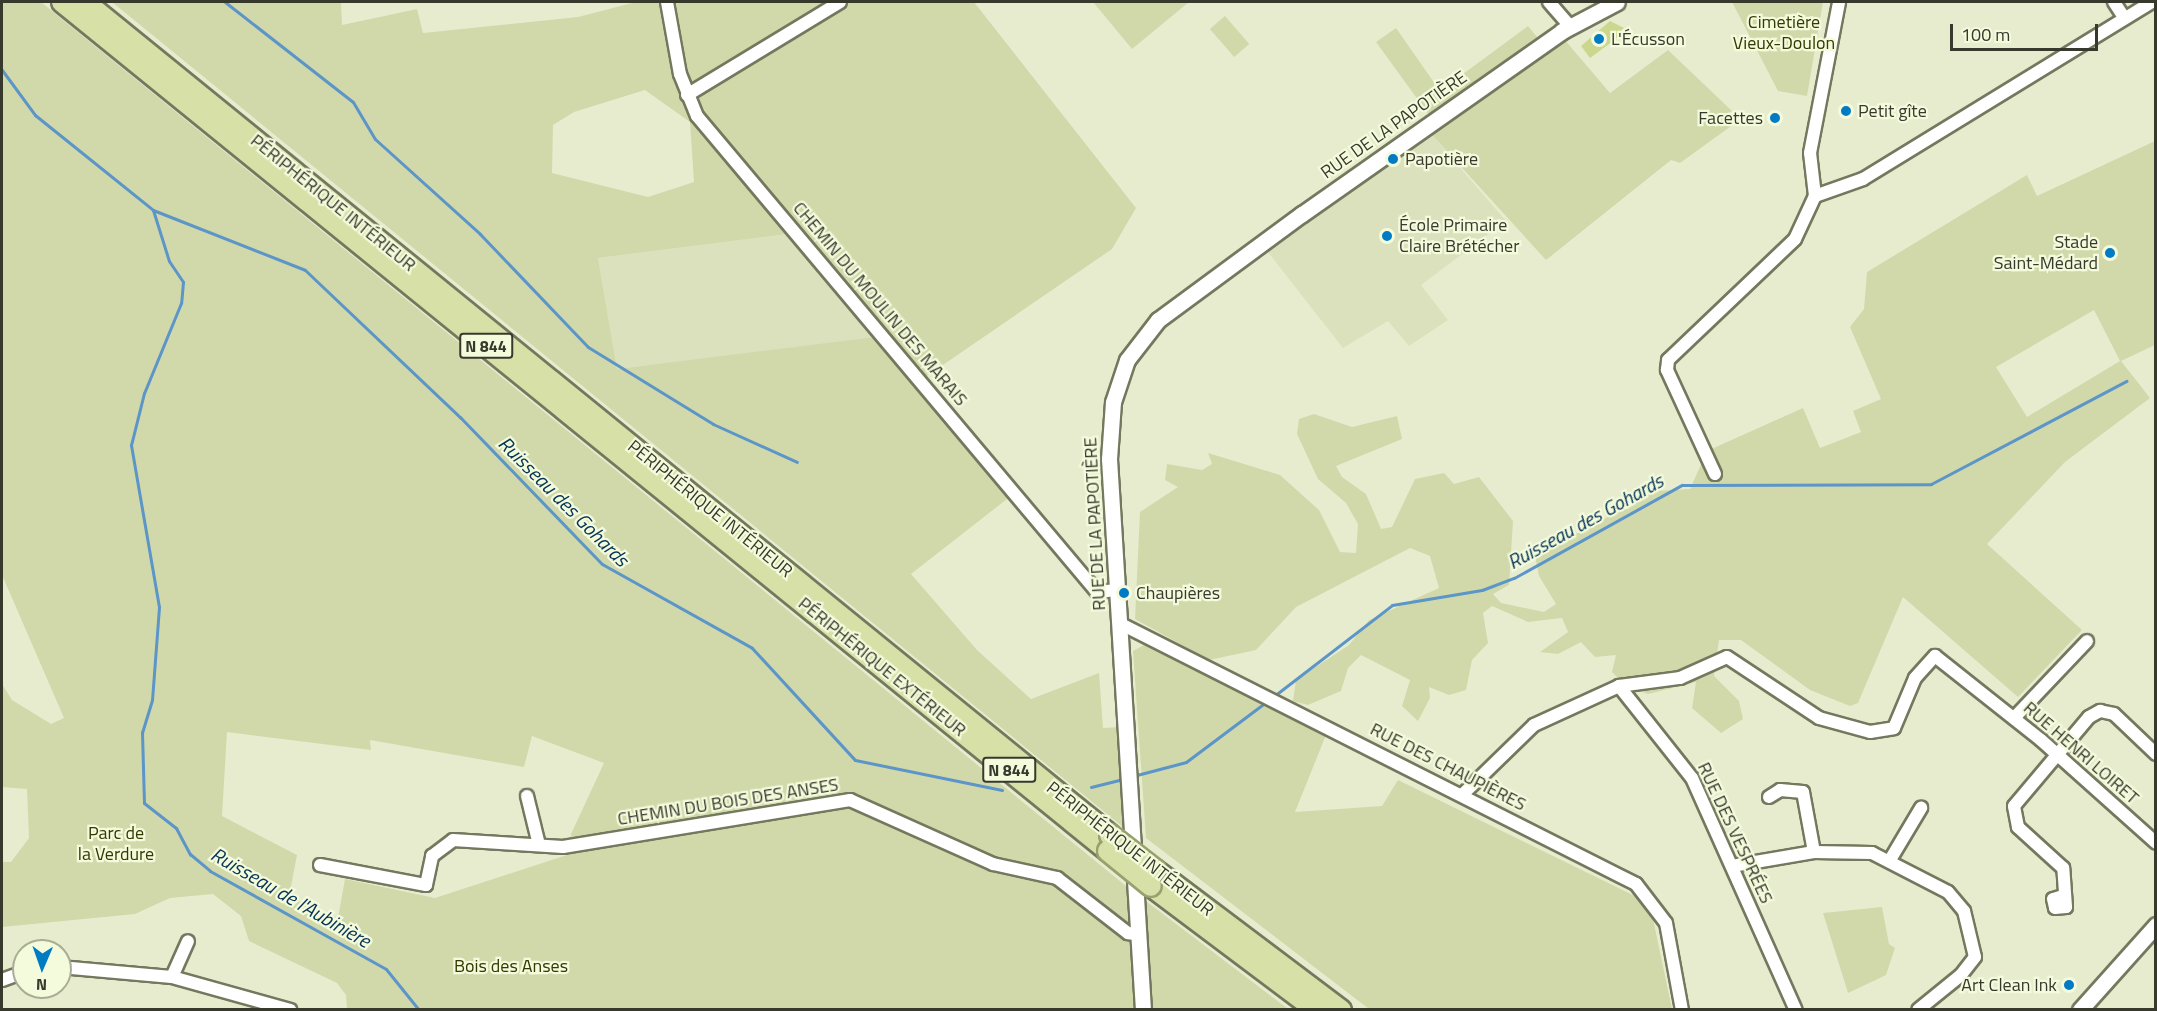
<!DOCTYPE html>
<html>
<head>
<meta charset="utf-8">
<style>
  body { margin:0 }
  #map { position:relative; width:2157px; height:1011px; overflow:hidden; background:#e7eccf; font-family:"Titillium Web",sans-serif }
  div>[style] { position:absolute }
  [style*='--x'] { left:calc(var(--x)*1px); top:calc(var(--y)*1px); width:calc(var(--w)*1px); rotate:calc(var(--a)*1deg) }
  .built>* { inset:0; background:#dbe1bd }
  .green>* { inset:0; background:#d1d9ab; transform-origin:0 0 }
  .stream>* { height:3px; margin:-1.5px; padding:0 1.5px; transform-origin:1.5px; border-radius:1.5px; background:#5c95c7 }
  .building>* { inset:0; background:#cbd78e }
  .roads { filter:drop-shadow(2px 0 #74785e) drop-shadow(-2px 0 #74785e) drop-shadow(0 2px #74785e) drop-shadow(0 -2px #74785e) }
  .minor>* { height:12px; margin:-6px; padding:0 6px; transform-origin:6px; border-radius:6px; background:#fff }
  .tertiary>* { height:15px; margin:-7.5px; padding:0 7.5px; transform-origin:7.5px; border-radius:7.5px; background:#fff }
  .trunk>* { height:20px; margin:-10px; padding:0 10px; transform-origin:10px; border-radius:10px; background:#d7e0a7 }
  .bridges { filter:drop-shadow(2px 0 #98a06e) drop-shadow(-2px 0 #98a06e) drop-shadow(0 2px #98a06e) drop-shadow(0 -2px #98a06e) }
  .trunk-bridge>* { height:20px; margin:-10px; padding:0 10px; transform-origin:10px; border-radius:10px; background:#d7e0a7 }
  .dots>* { width:16px; height:16px; translate:-50% -50%; box-sizing:border-box; border:3px solid #f4fadc; border-radius:50% }
  span { translate:-50% -50%; white-space:nowrap; text-align:center; line-height:1.15; -webkit-text-stroke:4.5px #f4fadc; paint-order:stroke }
  .shield-label span { padding:2px 4px; background:#f4fadc; border:2px solid; border-radius:4px; -webkit-text-stroke-width:0 }
  .shield-label { font-size:16px; color:#37392d; font-weight:700 }
  .park-label { font-size:18px; color:#343900 }
  .poi-label { font-size:18px; color:#37392d }
  .left { translate:0 -50%; text-align:left }
  .right { translate:-100% -50%; text-align:right }
  .street-label { font-size:18px; color:#37392d }
  .water-label { font-size:20px; color:#053455; font-style:italic }
  .frame { position:absolute; inset:0; border:3px solid #37392d; pointer-events:none }
  .north { position:absolute; left:12px; top:939px; width:60px; height:60px; box-sizing:border-box; background:#f4fadc; border:2px solid #a8ad96; border-radius:50%; rotate:182deg; font-size:16px; font-weight:700; line-height:24px; text-align:center; color:#37392d }
  .north::after { content:''; display:block; margin:auto; width:21px; height:27px; background:#007bc4; clip-path:polygon(50% 0,100% 100%,50% 72%,0 100%) }
  .scale { position:absolute; left:1950px; top:24px; width:148px; height:27px; box-sizing:border-box; border:3px solid #37392d; border-top:0; padding-left:8px; font-size:18px; line-height:21px; white-space:nowrap; color:#37392d; -webkit-text-stroke:4px #f4fadc; paint-order:stroke }
</style>
</head>
<body>
<div id="map">
  <div class="built">
    <i style="clip-path:polygon(1432px 135px,1506px 221px,1421px 285px,1448px 320px,1409px 346px,1388px 321px,1343px 348px,1267px 251px)"></i>
    <i style="clip-path:polygon(796px 233px,884px 337px,617px 369px,598px 258px)"></i>
  </div>
  <div class="green">
    <i style="clip-path:polygon(evenodd,2px 2px,41px 2px,1126px 886px,1288px 1009px,347px 1009px,346px 995px,337px 983px,249px 941px,241px 916px,213px 894px,170px 898px,135px 914px,2px 927px,2px 862px,11px 862px,29px 838px,27px 789px,2px 787px,2px 684px,12px 700px,51px 724px,64px 718px,2px 575px,2px 2px,227px 732px,371px 750px,370px 740px,524px 767px,532px 736px,604px 763px,571px 834px,573px 853px,435px 898px,345px 879px,338px 918px,289px 897px,297px 855px,222px 816px,227px 732px)"></i>
    <i style="clip-path:polygon(evenodd,112px 2px,341px 2px,342px 25px,417px 9px,423px 33px,578px 17px,636px 2px,974px 2px,1136px 208px,1112px 249px,921px 380px,1016px 492px,911px 574px,977px 650px,1031px 699px,1099px 673px,1103px 728px,1121px 727px,1123px 827px,112px 2px,645px 90px,690px 122px,694px 182px,648px 197px,552px 173px,553px 125px,574px 112px,645px 90px,112px 2px,796px 233px,884px 336px,617px 369px,598px 258px,796px 233px)"></i>
    <i style="clip-path:polygon(1093px 2px,1189px 2px,1132px 49px)"></i>
    <i style="clip-path:polygon(1732px 2px,1823px 2px,1807px 96px,1778px 91px)"></i>
    <i style="left:1225px;top:16px;width:37px;height:20px;rotate:49deg"></i>
    <i style="clip-path:polygon(1528px 26px,1537px 37px,1429px 115px,1376px 42px,1396px 28px,1440px 91px)"></i>
    <i style="clip-path:polygon(1564px 39px,1610px 93px,1668px 50px,1732px 111px,1726px 114px,1734px 124px,1680px 163px,1671px 160px,1546px 260px,1432px 135px)"></i>
    <i style="clip-path:polygon(evenodd,2155px 141px,2155px 345px,2121px 361px,2150px 398px,2065px 462px,1987px 544px,2082px 630px,2018px 697px,1903px 597px,1858px 703px,1850px 706px,1810px 690px,1741px 640px,1719px 640px,1714px 676px,1739px 701px,1743px 719px,1721px 733px,1692px 708px,1696px 682px,1648px 694px,1636px 690px,1630px 677px,1618px 678px,1612px 672px,1616px 655px,1595px 657px,1581px 642px,1558px 654px,1540px 652px,1568px 632px,1562px 618px,1528px 622px,1492px 606px,1483px 613px,1488px 643px,1472px 660px,1466px 690px,1449px 695px,1429px 687px,1430px 698px,1418px 721px,1402px 706px,1410px 680px,1361px 655px,1348px 668px,1341px 691px,1308px 705px,1293px 701px,1296px 680px,1349px 645px,1369px 620px,1439px 588px,1430px 556px,1410px 548px,1296px 607px,1256px 650px,1209px 660px,1135px 619px,1140px 512px,1178px 487px,1165px 480px,1167px 464px,1202px 470px,1212px 464px,1208px 453px,1280px 475px,1319px 510px,1340px 552px,1356px 553px,1358px 524px,1346px 503px,1318px 479px,1297px 434px,1299px 419px,1314px 414px,1352px 427px,1397px 416px,1402px 439px,1336px 466px,1342px 477px,1366px 494px,1381px 529px,1392px 527px,1415px 479px,1444px 473px,1454px 484px,1479px 477px,1513px 521px,1509px 585px,1493px 594px,1501px 603px,1544px 612px,1556px 604px,1539px 576px,1535px 556px,1656px 491px,1690px 489px,1707px 451px,1803px 408px,1820px 448px,1861px 432px,1853px 411px,1881px 399px,1850px 327px,1864px 309px,1867px 272px,2027px 175px,2037px 196px,2155px 141px,2094px 310px,2120px 361px,2027px 417px,1996px 367px,2094px 310px)"></i>
    <i style="clip-path:polygon(1144px 645px,1326px 735px,1295px 812px,1382px 806px,1398px 780px,1641px 899px,1653px 919px,1672px 1009px,1369px 1009px,1146px 838px,1133px 651px)"></i>
    <i style="clip-path:polygon(1882px 907px,1889px 944px,1895px 948px,1886px 975px,1848px 993px,1823px 913px)"></i>
  </div>
  <div class="stream">
    <i style="--x:225;--y:2;--w:162;--a:38"></i>
    <i style="--x:353;--y:102;--w:43;--a:59.3"></i>
    <i style="--x:375;--y:139;--w:142;--a:42.1"></i>
    <i style="--x:480;--y:234;--w:156;--a:46.3"></i>
    <i style="--x:588;--y:347;--w:147;--a:31.6"></i>
    <i style="--x:713;--y:424;--w:92;--a:24.3"></i>
    <i style="--x:2;--y:70;--w:56;--a:53.7"></i>
    <i style="--x:35;--y:115;--w:151;--a:38.8"></i>
    <i style="--x:153;--y:210;--w:53;--a:72.6"></i>
    <i style="--x:169;--y:261;--w:25;--a:56"></i>
    <i style="--x:183;--y:282;--w:21;--a:95"></i>
    <i style="--x:181;--y:303;--w:97;--a:112.3"></i>
    <i style="--x:144;--y:393;--w:54;--a:104"></i>
    <i style="--x:131;--y:445;--w:164;--a:80.2"></i>
    <i style="--x:159;--y:607;--w:93;--a:94.3"></i>
    <i style="--x:152;--y:700;--w:34;--a:107"></i>
    <i style="--x:142;--y:732;--w:71;--a:88.4"></i>
    <i style="--x:144;--y:803;--w:41;--a:38"></i>
    <i style="--x:176;--y:828;--w:30;--a:62"></i>
    <i style="--x:190;--y:854;--w:26;--a:40"></i>
    <i style="--x:210;--y:871;--w:201;--a:29.1"></i>
    <i style="--x:386;--y:969;--w:53;--a:51.2"></i>
    <i style="--x:153;--y:210;--w:163;--a:21.5"></i>
    <i style="--x:305;--y:270;--w:214;--a:43.5"></i>
    <i style="--x:460;--y:417;--w:204;--a:46"></i>
    <i style="--x:602;--y:564;--w:172;--a:29.2"></i>
    <i style="--x:752;--y:648;--w:152;--a:47.4"></i>
    <i style="--x:855;--y:760;--w:150;--a:11.5"></i>
    <i style="--x:1274;--y:696;--w:149;--a:-37.6"></i>
    <i style="--x:1392;--y:605;--w:91;--a:-9.5"></i>
    <i style="--x:1482;--y:590;--w:34;--a:-21"></i>
    <i style="--x:1514;--y:578;--w:192;--a:-29"></i>
    <i style="--x:1682;--y:485;--w:249;--a:-0.2"></i>
    <i style="--x:1931;--y:484;--w:221;--a:-27.8"></i>
    <i style="--x:1133;--y:776;--w:55;--a:-14.8"></i>
    <i style="--x:1186;--y:762;--w:100;--a:-36.9"></i>
    <i style="--x:1091;--y:787;--w:33;--a:-14"></i>
  </div>
  <div class="building">
    <i style="clip-path:polygon(1610px 21px,1628px 30px,1590px 58px,1581px 46px)"></i>
  </div>
  <div class="roads">
    <div class="minor">
      <i style="--x:667;--y:2;--w:73;--a:79.8"></i>
      <i style="--x:680;--y:74;--w:45;--a:68"></i>
      <i style="--x:697;--y:116;--w:622;--a:49.96"></i>
      <i style="--x:1097;--y:592;--w:20;--a:-6"></i>
      <i style="--x:1549;--y:2;--w:32;--a:49"></i>
      <i style="--x:2114;--y:2;--w:17;--a:57"></i>
      <i style="--x:687;--y:95;--w:179;--a:-31.3"></i>
      <i style="--x:1815;--y:196;--w:51;--a:-19.5"></i>
      <i style="--x:1863;--y:179;--w:339;--a:-31.5"></i>
      <i style="--x:1815;--y:196;--w:43;--a:-96.6"></i>
      <i style="--x:1810;--y:153;--w:154;--a:-79.1"></i>
      <i style="--x:1715;--y:474;--w:115;--a:-114.8"></i>
      <i style="--x:1667;--y:370;--w:10;--a:-84"></i>
      <i style="--x:1668;--y:360;--w:175;--a:-43.6"></i>
      <i style="--x:1795;--y:239;--w:47;--a:-65.1"></i>
      <i style="--x:1119;--y:623;--w:579;--a:26.79"></i>
      <i style="--x:1636;--y:884;--w:49;--a:52.4"></i>
      <i style="--x:1666;--y:923;--w:88;--a:79.6"></i>
      <i style="--x:1619;--y:686;--w:117;--a:51.6"></i>
      <i style="--x:1692;--y:778;--w:254;--a:65.9"></i>
      <i style="--x:2014;--y:718;--w:106;--a:-46.5"></i>
      <i style="--x:1463;--y:794;--w:99;--a:-44.2"></i>
      <i style="--x:1534;--y:725;--w:94;--a:-24.6"></i>
      <i style="--x:1619;--y:686;--w:62;--a:-7.5"></i>
      <i style="--x:1680;--y:678;--w:51;--a:-24.1"></i>
      <i style="--x:1727;--y:657;--w:110;--a:33.5"></i>
      <i style="--x:1819;--y:718;--w:53;--a:15.4"></i>
      <i style="--x:1870;--y:732;--w:24;--a:-9"></i>
      <i style="--x:1894;--y:728;--w:54;--a:-67.2"></i>
      <i style="--x:1915;--y:678;--w:30;--a:-48"></i>
      <i style="--x:1935;--y:656;--w:135;--a:38.4"></i>
      <i style="--x:2041;--y:740;--w:154;--a:41.8"></i>
      <i style="--x:527;--y:796;--w:50;--a:76.2"></i>
      <i style="--x:1769;--y:797;--w:13;--a:-32"></i>
      <i style="--x:1780;--y:790;--w:23;--a:5"></i>
      <i style="--x:1803;--y:792;--w:61;--a:79.6"></i>
      <i style="--x:1890;--y:860;--w:61;--a:-59.2"></i>
      <i style="--x:320;--y:865;--w:108;--a:10.7"></i>
      <i style="--x:426;--y:885;--w:30;--a:-78"></i>
      <i style="--x:432;--y:856;--w:26;--a:-37"></i>
      <i style="--x:453;--y:840;--w:110;--a:3.6"></i>
      <i style="--x:563;--y:847;--w:291;--a:-9.3"></i>
      <i style="--x:850;--y:800;--w:157;--a:24.1"></i>
      <i style="--x:993;--y:864;--w:66;--a:12.3"></i>
      <i style="--x:1057;--y:878;--w:90;--a:37.8"></i>
      <i style="--x:1128;--y:933;--w:11;--a:10"></i>
      <i style="--x:1732;--y:866;--w:83;--a:-9.7"></i>
      <i style="--x:1814;--y:852;--w:58;--a:1"></i>
      <i style="--x:1872;--y:853;--w:85;--a:27.2"></i>
      <i style="--x:1948;--y:892;--w:25;--a:50"></i>
      <i style="--x:1964;--y:911;--w:47;--a:76.6"></i>
      <i style="--x:1975;--y:957;--w:23;--a:128"></i>
      <i style="--x:1961;--y:975;--w:55;--a:140.9"></i>
      <i style="--x:2063;--y:896;--w:10;--a:163"></i>
      <i style="--x:2053;--y:899;--w:9;--a:77"></i>
      <i style="--x:2055;--y:908;--w:11;--a:-5"></i>
      <i style="--x:2066;--y:907;--w:39;--a:-94"></i>
      <i style="--x:2063;--y:868;--w:61;--a:-137.7"></i>
      <i style="--x:2018;--y:827;--w:21;--a:-101"></i>
      <i style="--x:2014;--y:806;--w:116;--a:-49.9"></i>
      <i style="--x:2089;--y:717;--w:13;--a:-29"></i>
      <i style="--x:2100;--y:711;--w:14;--a:12"></i>
      <i style="--x:2114;--y:714;--w:58;--a:43.6"></i>
      <i style="--x:60;--y:967;--w:112;--a:5.1"></i>
      <i style="--x:172;--y:977;--w:123;--a:15.6"></i>
      <i style="--x:172;--y:977;--w:39;--a:-66"></i>
      <i style="--x:2;--y:980;--w:23;--a:-20"></i>
    </div>
    <div class="tertiary">
      <i style="--x:1143;--y:1010;--w:552;--a:-93.53"></i>
      <i style="--x:1109;--y:459;--w:57;--a:-86"></i>
      <i style="--x:1113;--y:402;--w:44;--a:-71.6"></i>
      <i style="--x:1127;--y:360;--w:51;--a:-52.2"></i>
      <i style="--x:1158;--y:320;--w:179;--a:-36.4"></i>
      <i style="--x:1302;--y:214;--w:318;--a:-35.1"></i>
      <i style="--x:1562;--y:31;--w:62;--a:-27.8"></i>
      <i style="--x:2080;--y:1010;--w:114;--a:-48.2"></i>
    </div>
    <div class="trunk">
      <i style="--x:62;--y:2;--w:1347;--a:39.06"></i>
      <i style="--x:85;--y:2;--w:1321;--a:39.1"></i>
      <i style="--x:1155;--y:870;--w:233;--a:37"></i>
      <i style="--x:1151;--y:886;--w:206;--a:36.9"></i>
    </div>
  </div>
  <div class="bridges">
    <div class="trunk-bridge">
      <i style="--x:1110;--y:835;--w:57;--a:37.9"></i>
      <i style="--x:1108;--y:851;--w:55;--a:39.1"></i>
    </div>
  </div>
  <div class="dots">
    <i style="left:1599px;top:39px;background:#007bc4"></i>
    <i style="left:1846px;top:111px;background:#007bc4"></i>
    <i style="left:1775px;top:118px;background:#007bc4"></i>
    <i style="left:1393px;top:159px;background:#007bc4"></i>
    <i style="left:1387px;top:236px;background:#007bc4"></i>
    <i style="left:2110px;top:253px;background:#007bc4"></i>
    <i style="left:1124px;top:593px;background:#007bc4"></i>
    <i style="left:2069px;top:985px;background:#007bc4"></i>
  </div>
  <div class="shield-label">
    <span style="left:486px;top:346px">N 844</span>
    <span style="left:1009px;top:770px">N 844</span>
  </div>
  <div class="park-label">
    <span style="left:1784px;top:33px">Cimetière<br>Vieux-Doulon</span>
    <span style="left:116px;top:844px">Parc de<br>la Verdure</span>
    <span style="left:511px;top:966px">Bois des Anses</span>
  </div>
  <div class="poi-label">
    <span class="left" style="left:1611px;top:39px">L'Écusson</span>
    <span class="left" style="left:1858px;top:111px">Petit gîte</span>
    <span class="right" style="left:1763px;top:118px">Facettes</span>
    <span class="left" style="left:1405px;top:159px">Papotière</span>
    <span class="left" style="left:1399px;top:236px">École Primaire<br>Claire Brétécher</span>
    <span class="right" style="left:2098px;top:253px">Stade<br>Saint-Médard</span>
    <span class="left" style="left:1136px;top:593px">Chaupières</span>
    <span class="right" style="left:2057px;top:985px">Art Clean Ink</span>
  </div>
  <div class="street-label">
    <span style="left:1394px;top:125px;rotate:-35deg">RUE DE LA PAPOTIÈRE</span>
    <span style="left:333px;top:203px;rotate:39deg">PÉRIPHÉRIQUE INTÉRIEUR</span>
    <span style="left:880px;top:304px;rotate:50deg">CHEMIN DU MOULIN DES MARAIS</span>
    <span style="left:710px;top:509px;rotate:39deg">PÉRIPHÉRIQUE INTÉRIEUR</span>
    <span style="left:1095px;top:524px;rotate:-93deg">RUE DE LA PAPOTIÈRE</span>
    <span style="left:882px;top:667px;rotate:39deg">PÉRIPHÉRIQUE EXTÉRIEUR</span>
    <span style="left:2081px;top:753px;rotate:41deg">RUE HENRI LOIRET</span>
    <span style="left:1448px;top:767px;rotate:27deg">RUE DES CHAUPIÈRES</span>
    <span style="left:728px;top:802px;rotate:-9deg">CHEMIN DU BOIS DES ANSES</span>
    <span style="left:1735px;top:833px;rotate:65deg">RUE DES VESPRÉES</span>
    <span style="left:1130px;top:849px;rotate:38deg">PÉRIPHÉRIQUE INTÉRIEUR</span>
  </div>
  <div class="water-label">
    <span style="left:564px;top:501px;rotate:45deg">Ruisseau des Gohards</span>
    <span style="left:1585px;top:521px;rotate:-29deg">Ruisseau des Gohards</span>
    <span style="left:291px;top:897px;rotate:30deg">Ruisseau de l'Aubinière</span>
  </div>
  <div class="frame"></div>
  <div class="north">N</div>
  <div class="scale">100 m</div>
</div>
</body>
</html>
